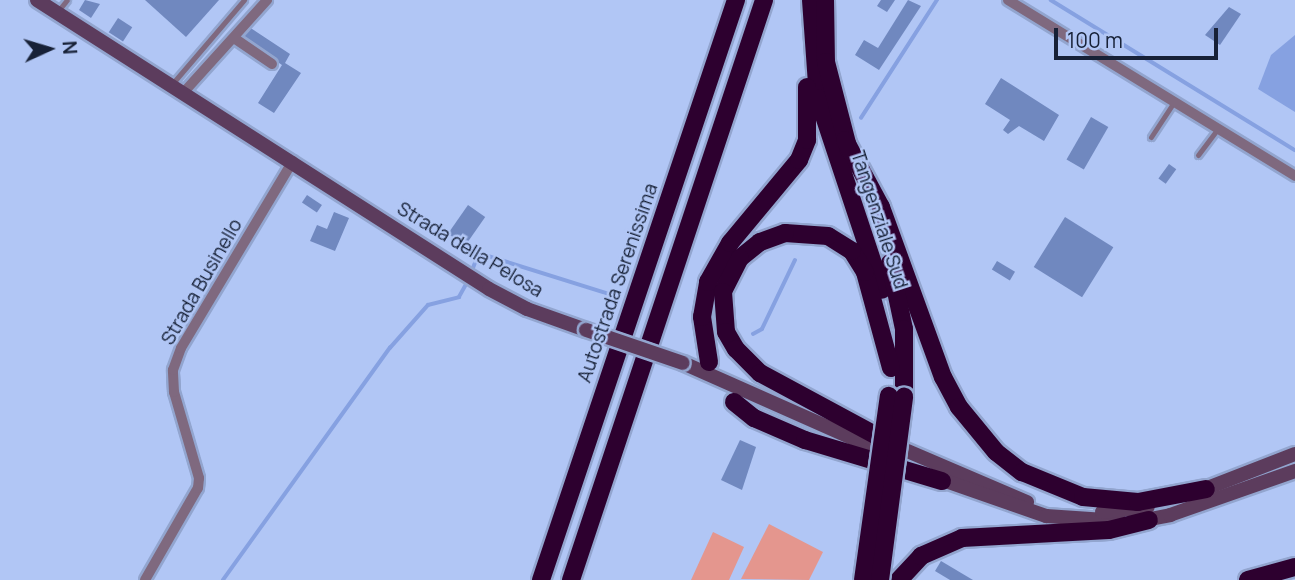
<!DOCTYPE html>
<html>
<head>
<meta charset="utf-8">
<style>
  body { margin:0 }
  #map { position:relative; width:1295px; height:580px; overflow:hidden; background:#b1c6f5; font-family:Manrope,sans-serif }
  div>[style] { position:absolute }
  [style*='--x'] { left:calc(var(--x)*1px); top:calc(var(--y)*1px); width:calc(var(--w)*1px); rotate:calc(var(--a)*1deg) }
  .green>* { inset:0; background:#e4968e }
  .water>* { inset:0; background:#86a1e1 }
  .stream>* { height:3.5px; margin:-1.75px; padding:0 1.75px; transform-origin:1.75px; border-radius:1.75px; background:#86a1e1 }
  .building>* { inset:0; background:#7088bf; transform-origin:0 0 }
  .roads { filter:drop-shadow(2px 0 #92a5cf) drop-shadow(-2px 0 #92a5cf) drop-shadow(0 2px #92a5cf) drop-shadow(0 -2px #92a5cf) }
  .lane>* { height:5px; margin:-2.5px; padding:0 2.5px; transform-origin:2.5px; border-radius:2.5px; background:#7f697f }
  .street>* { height:10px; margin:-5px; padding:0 5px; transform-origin:5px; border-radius:5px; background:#7f697f }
  .secondary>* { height:14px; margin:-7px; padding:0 7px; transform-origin:7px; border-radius:7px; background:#5c3c5d }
  .highway>* { height:18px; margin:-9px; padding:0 9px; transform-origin:9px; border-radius:9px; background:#2d002f }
  .bridges { filter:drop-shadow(2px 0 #92a5cf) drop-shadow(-2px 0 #92a5cf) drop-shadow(0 2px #92a5cf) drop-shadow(0 -2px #92a5cf) }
  .secondary-bridge>* { height:14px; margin:-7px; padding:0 7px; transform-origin:7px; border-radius:7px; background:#5c3c5d }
  .highway-bridge>* { height:18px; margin:-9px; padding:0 9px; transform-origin:9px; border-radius:9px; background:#2d002f }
  span { translate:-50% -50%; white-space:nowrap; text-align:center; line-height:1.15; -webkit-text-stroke:5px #b1c6f5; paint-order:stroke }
  .street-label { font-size:19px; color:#172137 }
  .north { position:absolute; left:14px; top:14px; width:70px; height:70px; -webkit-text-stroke:5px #b1c6f5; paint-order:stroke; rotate:86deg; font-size:19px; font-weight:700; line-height:28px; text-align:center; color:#172137 }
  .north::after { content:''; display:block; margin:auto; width:24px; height:32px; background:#172137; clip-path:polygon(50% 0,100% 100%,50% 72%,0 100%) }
  .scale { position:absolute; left:1054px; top:28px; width:164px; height:32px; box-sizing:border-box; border:4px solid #172137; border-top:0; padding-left:9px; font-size:21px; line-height:24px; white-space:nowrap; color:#172137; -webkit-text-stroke:5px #b1c6f5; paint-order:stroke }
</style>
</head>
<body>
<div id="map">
  <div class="green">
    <i style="clip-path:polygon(769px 524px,823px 552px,809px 580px,741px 579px)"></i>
    <i style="clip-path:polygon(713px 532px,744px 547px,729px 580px,691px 580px)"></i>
  </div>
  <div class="water">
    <i style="clip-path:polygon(1295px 35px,1295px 112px,1258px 89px,1271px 55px)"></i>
  </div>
  <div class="stream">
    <i style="--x:1051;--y:0;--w:286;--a:31.6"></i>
    <i style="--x:861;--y:118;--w:140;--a:-57.2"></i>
    <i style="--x:471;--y:273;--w:16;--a:-68"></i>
    <i style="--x:477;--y:258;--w:9;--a:-21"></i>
    <i style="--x:485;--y:255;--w:137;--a:17.4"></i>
    <i style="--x:753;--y:334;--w:10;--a:-29"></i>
    <i style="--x:762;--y:329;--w:76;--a:-64.4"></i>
    <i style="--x:223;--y:580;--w:286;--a:-54.3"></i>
    <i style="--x:390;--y:348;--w:57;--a:-48.5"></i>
    <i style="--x:428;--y:305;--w:32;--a:-14"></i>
    <i style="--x:459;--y:297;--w:18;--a:-61"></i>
  </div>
  <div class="building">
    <i style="clip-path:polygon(85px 0,100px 4px,91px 18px,79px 10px)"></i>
    <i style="clip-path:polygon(145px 0,219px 0,186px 37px)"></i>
    <i style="clip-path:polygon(881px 0,895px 0,887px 12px,877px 6px)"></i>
    <i style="clip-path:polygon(908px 0,921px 6px,879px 70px,855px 55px,864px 40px,878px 48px)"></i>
    <i style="clip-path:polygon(1229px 7px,1241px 14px,1220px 45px,1205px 35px)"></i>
    <i style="left:118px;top:18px;width:17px;height:17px;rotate:33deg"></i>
    <i style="clip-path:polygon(249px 27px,290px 54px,285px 63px,301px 73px,274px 113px,258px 103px,282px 65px,241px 37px)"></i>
    <i style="clip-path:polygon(1001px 78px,1059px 115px,1044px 141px,1019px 126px,1008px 134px,1003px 130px,1010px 120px,985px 104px)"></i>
    <i style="left:1091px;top:117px;width:20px;height:49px;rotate:30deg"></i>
    <i style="left:1169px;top:164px;width:9px;height:18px;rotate:36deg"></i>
    <i style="left:307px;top:195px;width:18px;height:9px;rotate:34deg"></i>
    <i style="left:468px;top:205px;width:21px;height:35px;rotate:35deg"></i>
    <i style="clip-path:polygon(334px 212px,349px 218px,335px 251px,310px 241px,317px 225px,327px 229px)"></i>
    <i style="left:1065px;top:217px;width:57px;height:59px;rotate:32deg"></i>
    <i style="left:997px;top:261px;width:21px;height:10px;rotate:31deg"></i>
    <i style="clip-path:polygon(740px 440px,756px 447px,742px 490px,721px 480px)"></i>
    <i style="clip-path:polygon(941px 561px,973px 580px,950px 580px,935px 571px)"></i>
  </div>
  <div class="roads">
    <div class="lane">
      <i style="--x:58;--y:11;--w:14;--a:-51"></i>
      <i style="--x:172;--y:84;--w:111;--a:-49.4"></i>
      <i style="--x:1151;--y:137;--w:42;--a:-56.7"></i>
      <i style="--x:1198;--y:155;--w:31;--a:-53"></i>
    </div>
    <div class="street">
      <i style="--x:1008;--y:0;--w:337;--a:31.5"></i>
      <i style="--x:234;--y:38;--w:46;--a:34.4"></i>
      <i style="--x:184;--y:92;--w:124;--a:-47.9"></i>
      <i style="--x:145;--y:580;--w:106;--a:-60.1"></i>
      <i style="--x:198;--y:488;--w:10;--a:-84"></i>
      <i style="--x:199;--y:478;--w:90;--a:-106.2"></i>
      <i style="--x:174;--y:392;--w:22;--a:-93"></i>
      <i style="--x:173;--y:370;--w:23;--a:-70"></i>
      <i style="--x:181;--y:348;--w:218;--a:-59.1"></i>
    </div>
    <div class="secondary">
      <i style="--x:37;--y:0;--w:536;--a:32.59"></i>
      <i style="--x:489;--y:289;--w:43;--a:27.8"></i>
      <i style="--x:527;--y:309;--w:63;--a:19.6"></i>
      <i style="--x:683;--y:363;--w:224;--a:23.9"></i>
      <i style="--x:891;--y:444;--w:148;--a:23.1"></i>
      <i style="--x:934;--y:477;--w:119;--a:19.2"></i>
      <i style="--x:1046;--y:516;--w:74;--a:3.9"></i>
      <i style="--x:1197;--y:492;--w:105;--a:-21.2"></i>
      <i style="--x:1102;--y:512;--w:46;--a:-6.2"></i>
      <i style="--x:1140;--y:521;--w:31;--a:-11"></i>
      <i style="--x:1170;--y:515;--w:133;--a:-19.4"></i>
    </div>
    <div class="highway">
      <i style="--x:811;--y:0;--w:98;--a:85.9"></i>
      <i style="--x:818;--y:98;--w:202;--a:71.6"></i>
      <i style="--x:825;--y:0;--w:62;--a:89.1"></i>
      <i style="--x:826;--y:62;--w:92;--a:75.5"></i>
      <i style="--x:845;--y:140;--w:76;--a:61.8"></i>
      <i style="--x:881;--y:207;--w:181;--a:70"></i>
      <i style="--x:943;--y:377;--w:34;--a:62"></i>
      <i style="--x:959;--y:407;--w:58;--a:50.6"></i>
      <i style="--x:996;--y:452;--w:33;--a:38"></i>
      <i style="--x:1022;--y:472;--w:66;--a:22.3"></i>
      <i style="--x:1083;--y:497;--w:55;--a:5.2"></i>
      <i style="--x:1138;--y:502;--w:69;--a:-10.8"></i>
      <i style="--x:890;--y:263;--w:67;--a:78"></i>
      <i style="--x:904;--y:329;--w:68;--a:90"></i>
      <i style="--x:709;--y:362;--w:46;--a:-98.8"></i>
      <i style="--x:702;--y:317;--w:36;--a:-80"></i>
      <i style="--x:708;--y:282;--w:45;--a:-60.6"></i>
      <i style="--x:730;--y:243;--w:108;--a:-50.3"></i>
      <i style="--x:799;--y:160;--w:22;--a:-68"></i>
      <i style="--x:807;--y:140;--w:53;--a:-90"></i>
      <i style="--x:891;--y:368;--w:99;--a:-105.2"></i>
      <i style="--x:865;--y:272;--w:25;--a:-122"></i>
      <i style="--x:852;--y:251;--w:28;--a:-148"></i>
      <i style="--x:828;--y:236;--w:43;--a:-176"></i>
      <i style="--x:785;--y:233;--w:27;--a:160"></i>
      <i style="--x:760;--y:242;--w:26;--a:141"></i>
      <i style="--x:740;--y:258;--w:38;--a:117"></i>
      <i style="--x:723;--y:292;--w:40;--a:85.7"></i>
      <i style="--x:726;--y:332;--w:20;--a:60"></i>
      <i style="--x:736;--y:349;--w:34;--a:45"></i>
      <i style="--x:760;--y:373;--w:150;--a:28.3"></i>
      <i style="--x:734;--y:402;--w:26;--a:39"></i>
      <i style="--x:754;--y:418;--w:56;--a:23.3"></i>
      <i style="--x:805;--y:440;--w:143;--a:16.7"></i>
      <i style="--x:541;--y:580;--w:612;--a:-71.42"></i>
      <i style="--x:571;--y:580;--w:611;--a:-71.59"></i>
      <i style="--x:899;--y:580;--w:33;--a:-47"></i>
      <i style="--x:921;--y:556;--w:45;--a:-23.7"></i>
      <i style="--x:962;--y:538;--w:147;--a:-3.1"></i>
      <i style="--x:1109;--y:530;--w:41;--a:-14"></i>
      <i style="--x:1248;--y:580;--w:49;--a:-15.5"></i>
    </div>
  </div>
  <div class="bridges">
    <div class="secondary-bridge">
      <i style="--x:586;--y:330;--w:102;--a:18.8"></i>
    </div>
    <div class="highway-bridge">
      <i style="--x:863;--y:580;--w:186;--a:-82"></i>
      <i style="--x:880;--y:580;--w:185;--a:-82.5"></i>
    </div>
  </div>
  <div class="street-label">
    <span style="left:879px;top:220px;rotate:72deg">Tangenziale Sud</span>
    <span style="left:470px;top:250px;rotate:31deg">Strada della Pelosa</span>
    <span style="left:202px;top:282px;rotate:-60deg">Strada Businello</span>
    <span style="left:618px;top:283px;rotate:-71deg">Autostrada Serenissima</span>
  </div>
  <div class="north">N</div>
  <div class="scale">100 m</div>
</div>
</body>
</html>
